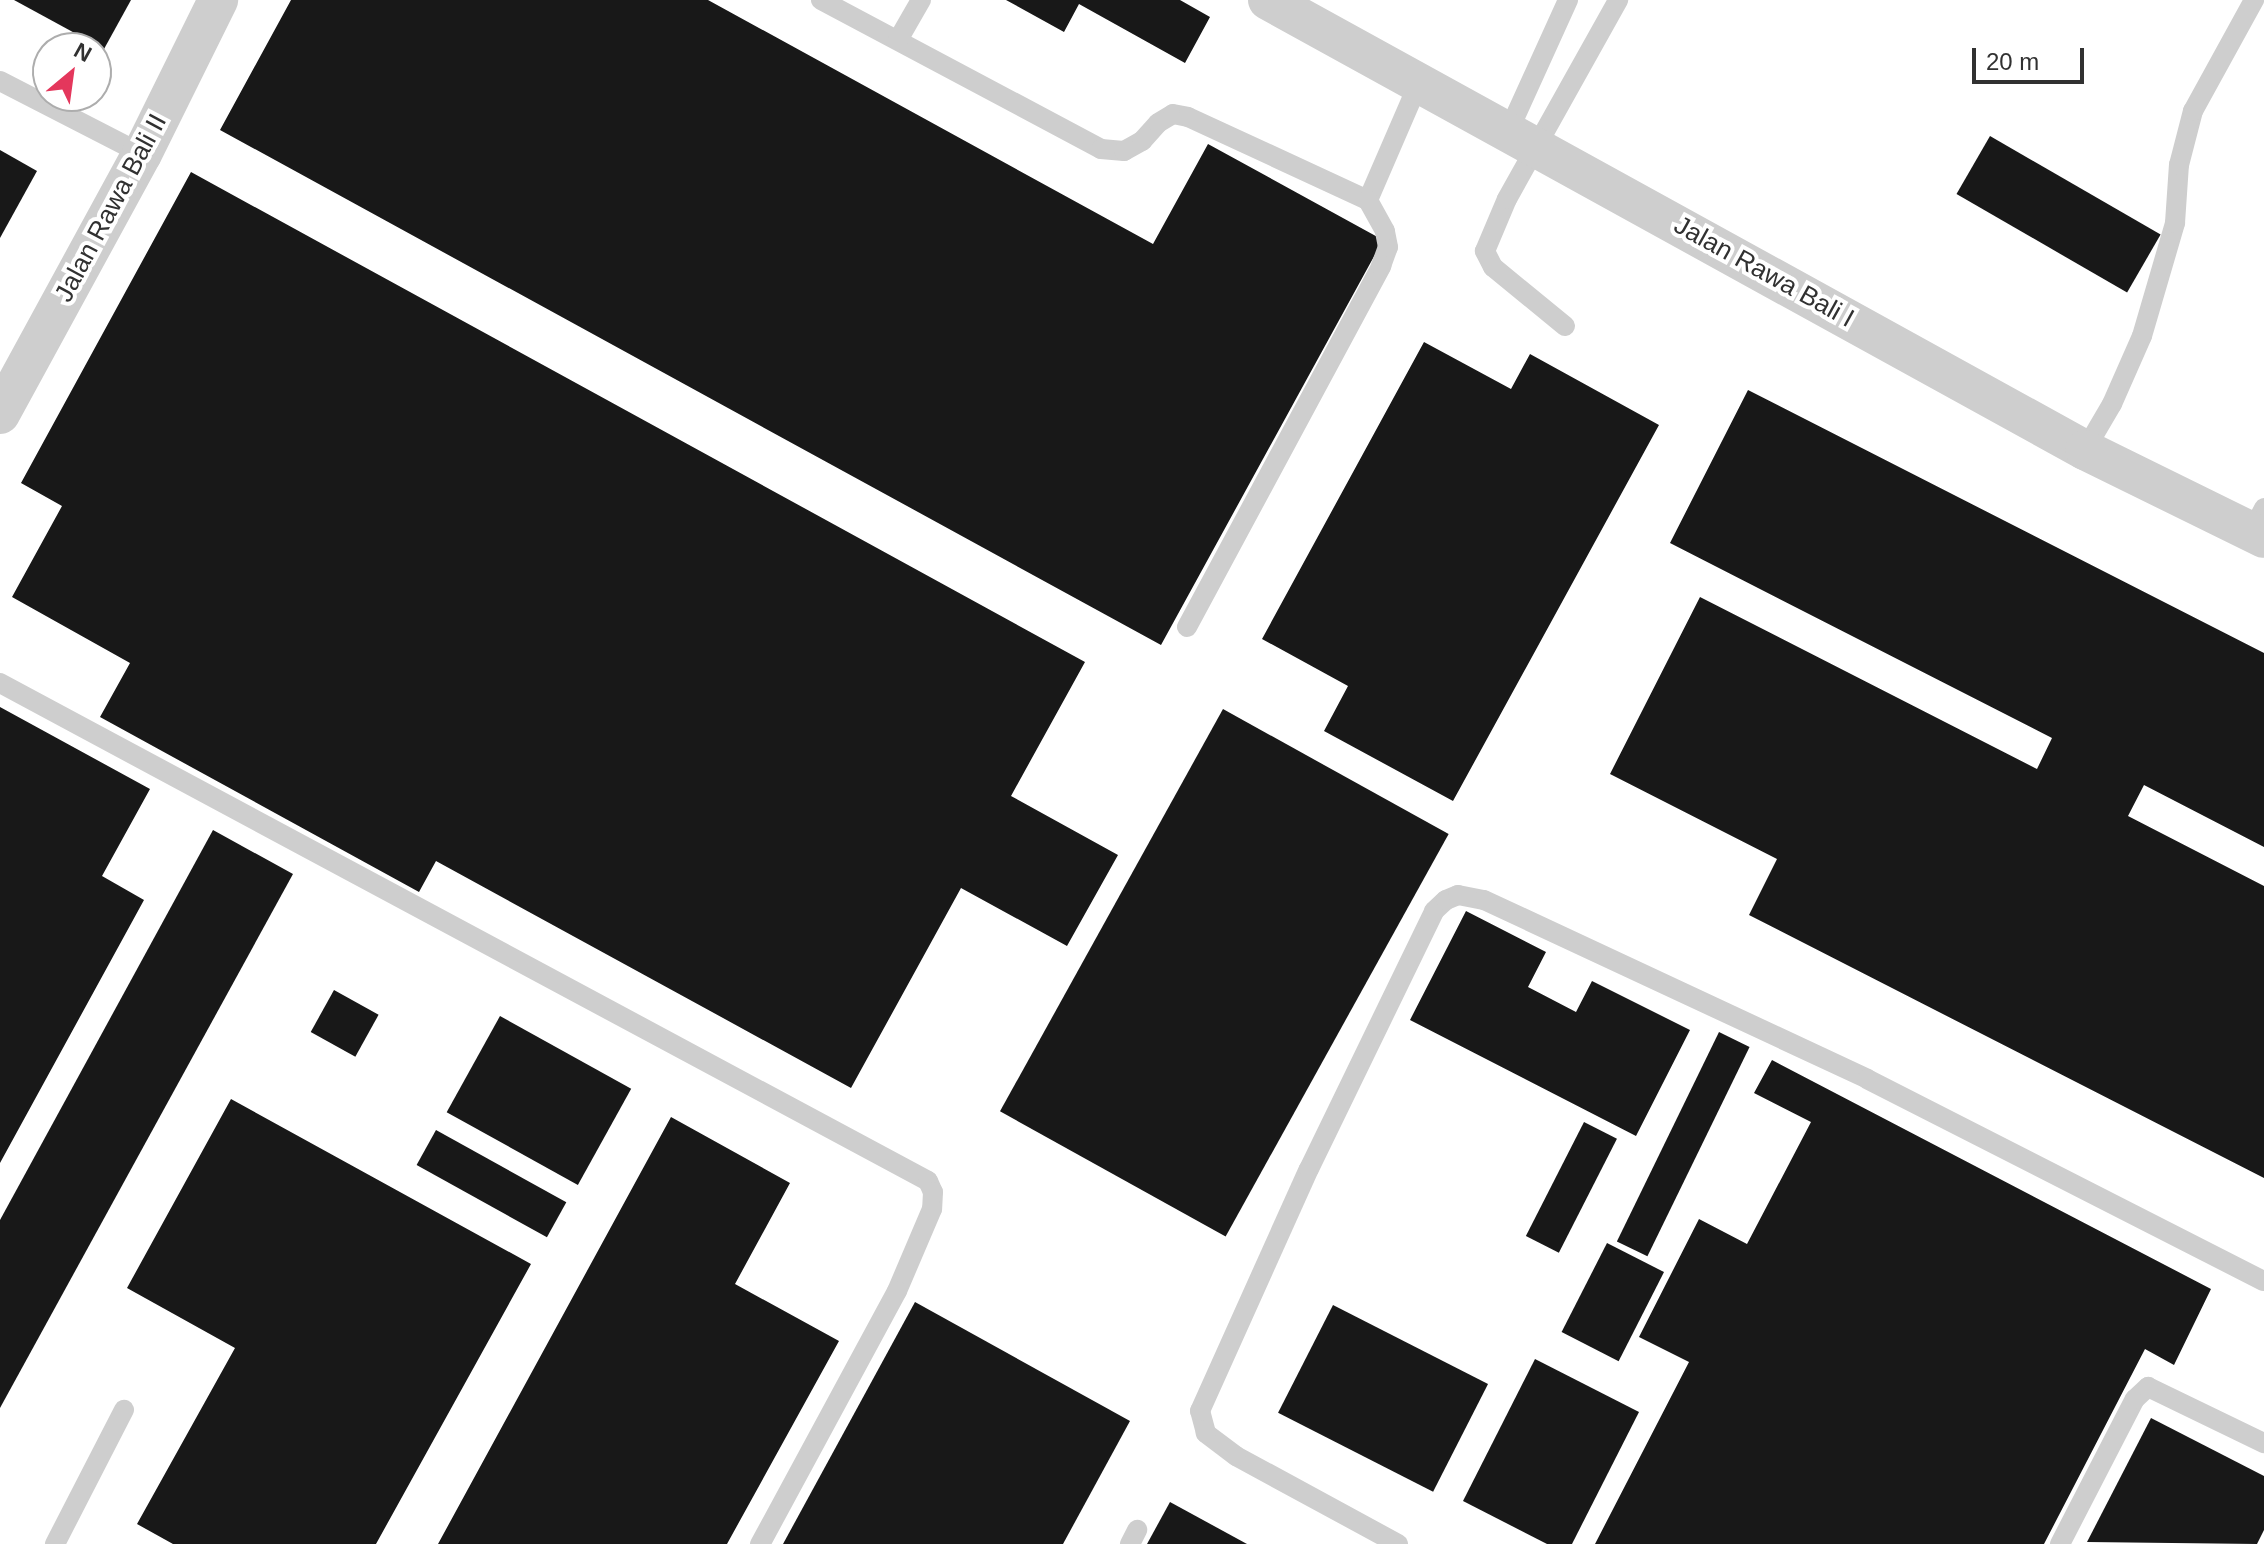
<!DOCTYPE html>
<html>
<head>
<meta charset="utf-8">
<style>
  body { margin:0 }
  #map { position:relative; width:2264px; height:1544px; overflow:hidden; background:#fff; font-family:Helvetica,sans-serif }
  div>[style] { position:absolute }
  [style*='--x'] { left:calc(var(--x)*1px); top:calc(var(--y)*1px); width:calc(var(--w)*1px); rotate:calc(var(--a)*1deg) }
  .building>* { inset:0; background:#181818; transform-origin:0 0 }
  .lane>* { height:20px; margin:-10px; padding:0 10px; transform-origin:10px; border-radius:10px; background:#cecece }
  .street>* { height:40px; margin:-20px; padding:0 20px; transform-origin:20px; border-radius:20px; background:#cecece }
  span { translate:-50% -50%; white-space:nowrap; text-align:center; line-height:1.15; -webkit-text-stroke:8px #fff; paint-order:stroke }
  .street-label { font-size:26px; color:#313131 }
  .north { position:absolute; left:32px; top:32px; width:80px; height:80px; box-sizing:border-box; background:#fff; border:2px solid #adadad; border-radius:50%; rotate:29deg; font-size:22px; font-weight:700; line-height:32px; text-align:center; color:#313131 }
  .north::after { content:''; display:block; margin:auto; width:28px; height:36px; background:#e4375c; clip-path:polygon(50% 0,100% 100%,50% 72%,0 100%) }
  .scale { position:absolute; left:1972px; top:48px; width:112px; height:36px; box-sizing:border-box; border:4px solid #313131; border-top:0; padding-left:10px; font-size:24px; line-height:28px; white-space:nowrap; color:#313131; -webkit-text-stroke:6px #fff; paint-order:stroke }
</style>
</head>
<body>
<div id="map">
  <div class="building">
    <i style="clip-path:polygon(14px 0,131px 0,104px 49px)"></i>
    <i style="clip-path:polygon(291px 0,708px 0,1153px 244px,1208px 144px,1383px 240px,1161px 645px,220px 130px)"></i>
    <i style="clip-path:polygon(1006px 0,1180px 0,1210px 17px,1185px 63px,1079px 4px,1064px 32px)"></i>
    <i style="left:1990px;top:136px;width:197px;height:67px;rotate:30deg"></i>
    <i style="clip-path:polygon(0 150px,37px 171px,0 238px)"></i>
    <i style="clip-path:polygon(191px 172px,1085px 662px,1011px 796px,1118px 855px,1067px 946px,961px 888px,851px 1088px,436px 861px,419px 892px,100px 717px,130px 663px,12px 597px,62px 506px,21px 483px)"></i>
    <i style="clip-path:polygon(1424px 342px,1511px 389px,1530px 354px,1659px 425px,1453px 801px,1324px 731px,1348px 686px,1262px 639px)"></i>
    <i style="clip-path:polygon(1748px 390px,2264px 653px,2264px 847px,2144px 785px,2128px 816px,2264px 886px,2264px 1178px,1749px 915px,1777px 859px,1610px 774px,1700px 597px,2037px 769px,2052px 738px,1670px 543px)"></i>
    <i style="clip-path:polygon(0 707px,150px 789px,102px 876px,144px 900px,0 1163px)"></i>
    <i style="left:1223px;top:709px;width:258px;height:460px;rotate:29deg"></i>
    <i style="clip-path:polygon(213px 830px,293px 874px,0 1408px,0 1220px)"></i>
    <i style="clip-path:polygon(1466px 911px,1546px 952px,1528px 987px,1576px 1012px,1592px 981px,1690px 1030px,1636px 1136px,1410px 1020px)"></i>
    <i style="left:334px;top:990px;width:51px;height:48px;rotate:29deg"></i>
    <i style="left:500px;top:1016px;width:150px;height:110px;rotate:29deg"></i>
    <i style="left:1719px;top:1032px;width:34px;height:233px;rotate:26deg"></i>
    <i style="clip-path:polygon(1772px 1060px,2211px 1289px,2174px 1365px,2145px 1349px,2044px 1544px,1595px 1544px,1689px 1362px,1639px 1337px,1699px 1219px,1747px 1244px,1811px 1122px,1754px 1093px)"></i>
    <i style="clip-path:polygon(231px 1099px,531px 1264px,376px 1544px,173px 1544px,137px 1524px,235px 1348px,127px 1288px)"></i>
    <i style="clip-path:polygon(671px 1117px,790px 1183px,735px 1284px,839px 1341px,727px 1544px,438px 1544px)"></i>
    <i style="left:1584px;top:1122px;width:37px;height:128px;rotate:27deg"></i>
    <i style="left:436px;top:1130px;width:149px;height:40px;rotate:29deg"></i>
    <i style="left:1607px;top:1243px;width:64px;height:100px;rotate:27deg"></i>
    <i style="clip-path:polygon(915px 1302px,1130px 1421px,1063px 1544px,783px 1544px)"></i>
    <i style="left:1333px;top:1305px;width:174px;height:121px;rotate:27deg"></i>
    <i style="clip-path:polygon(1535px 1359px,1639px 1412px,1572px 1544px,1547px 1544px,1463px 1501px)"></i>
    <i style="clip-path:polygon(2151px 1418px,2264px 1476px,2264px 1530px,2257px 1544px,2087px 1542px)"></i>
    <i style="clip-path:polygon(1170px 1502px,1247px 1544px,1147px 1544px)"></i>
  </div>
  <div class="lane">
    <i style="--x:821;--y:0;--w:317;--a:28"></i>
    <i style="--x:1101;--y:149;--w:23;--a:5"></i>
    <i style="--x:1124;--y:151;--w:21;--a:-29"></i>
    <i style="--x:1142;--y:141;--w:24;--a:-48"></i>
    <i style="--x:1158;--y:123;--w:17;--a:-31"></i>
    <i style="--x:1173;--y:114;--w:15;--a:11"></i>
    <i style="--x:1188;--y:117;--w:198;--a:24.8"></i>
    <i style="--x:1368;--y:200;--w:129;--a:-66.6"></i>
    <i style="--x:898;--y:40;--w:46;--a:-60.1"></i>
    <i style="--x:0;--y:81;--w:160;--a:27.2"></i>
    <i style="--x:1509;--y:130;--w:143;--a:-65.6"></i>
    <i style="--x:1565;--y:326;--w:93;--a:-140.7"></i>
    <i style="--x:1493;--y:267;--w:18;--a:-117"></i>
    <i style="--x:1485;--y:251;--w:56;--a:-67.1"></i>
    <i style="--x:1507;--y:199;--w:228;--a:-60.8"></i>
    <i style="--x:2085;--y:450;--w:53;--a:-59.6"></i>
    <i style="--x:2112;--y:404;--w:74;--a:-66.2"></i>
    <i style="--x:2142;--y:336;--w:118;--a:-73.7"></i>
    <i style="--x:2175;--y:223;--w:58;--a:-86.1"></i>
    <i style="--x:2179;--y:165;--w:56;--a:-75.5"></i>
    <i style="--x:2193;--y:111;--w:127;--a:-61.2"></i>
    <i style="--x:2252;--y:531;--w:26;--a:-62"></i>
    <i style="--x:1187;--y:627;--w:410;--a:-61.7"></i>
    <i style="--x:1381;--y:266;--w:20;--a:-70"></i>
    <i style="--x:1388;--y:247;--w:16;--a:-101"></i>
    <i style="--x:1385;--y:231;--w:35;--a:-119"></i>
    <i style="--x:0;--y:683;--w:1053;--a:28.22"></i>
    <i style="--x:928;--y:1181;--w:12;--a:66"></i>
    <i style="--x:933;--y:1192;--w:17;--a:93"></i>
    <i style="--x:932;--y:1209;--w:89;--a:113.1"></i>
    <i style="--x:897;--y:1291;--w:288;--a:118.4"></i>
    <i style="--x:55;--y:1544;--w:151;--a:-62.8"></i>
    <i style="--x:1130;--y:1544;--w:16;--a:-63"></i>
    <i style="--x:1398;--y:1544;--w:184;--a:-151.5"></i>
    <i style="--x:1236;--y:1456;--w:38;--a:-143"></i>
    <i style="--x:1206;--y:1433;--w:23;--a:-105"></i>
    <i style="--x:1200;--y:1411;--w:265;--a:-65.8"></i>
    <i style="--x:1309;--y:1169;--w:287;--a:-64.1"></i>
    <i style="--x:1434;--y:911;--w:16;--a:-43"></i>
    <i style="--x:1446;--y:900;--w:13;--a:-23"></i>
    <i style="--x:1458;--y:895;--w:26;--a:11"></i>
    <i style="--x:1484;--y:900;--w:423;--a:25"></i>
    <i style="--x:1867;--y:1079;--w:445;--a:27"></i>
    <i style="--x:2060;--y:1544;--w:163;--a:-62.7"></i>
    <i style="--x:2135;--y:1399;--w:18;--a:-43"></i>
    <i style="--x:2148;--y:1387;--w:129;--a:25.8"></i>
  </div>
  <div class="street">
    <i style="--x:1268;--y:0;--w:933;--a:28.85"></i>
    <i style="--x:2085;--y:450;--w:199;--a:26.2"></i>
    <i style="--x:0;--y:414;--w:296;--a:-61.4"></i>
    <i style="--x:142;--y:154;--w:172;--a:-63.7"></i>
  </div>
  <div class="street-label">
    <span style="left:111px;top:208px;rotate:-62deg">Jalan Rawa Bali II</span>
    <span style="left:1764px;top:272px;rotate:29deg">Jalan Rawa Bali I</span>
  </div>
  <div class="north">N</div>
  <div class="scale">20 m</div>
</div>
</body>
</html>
